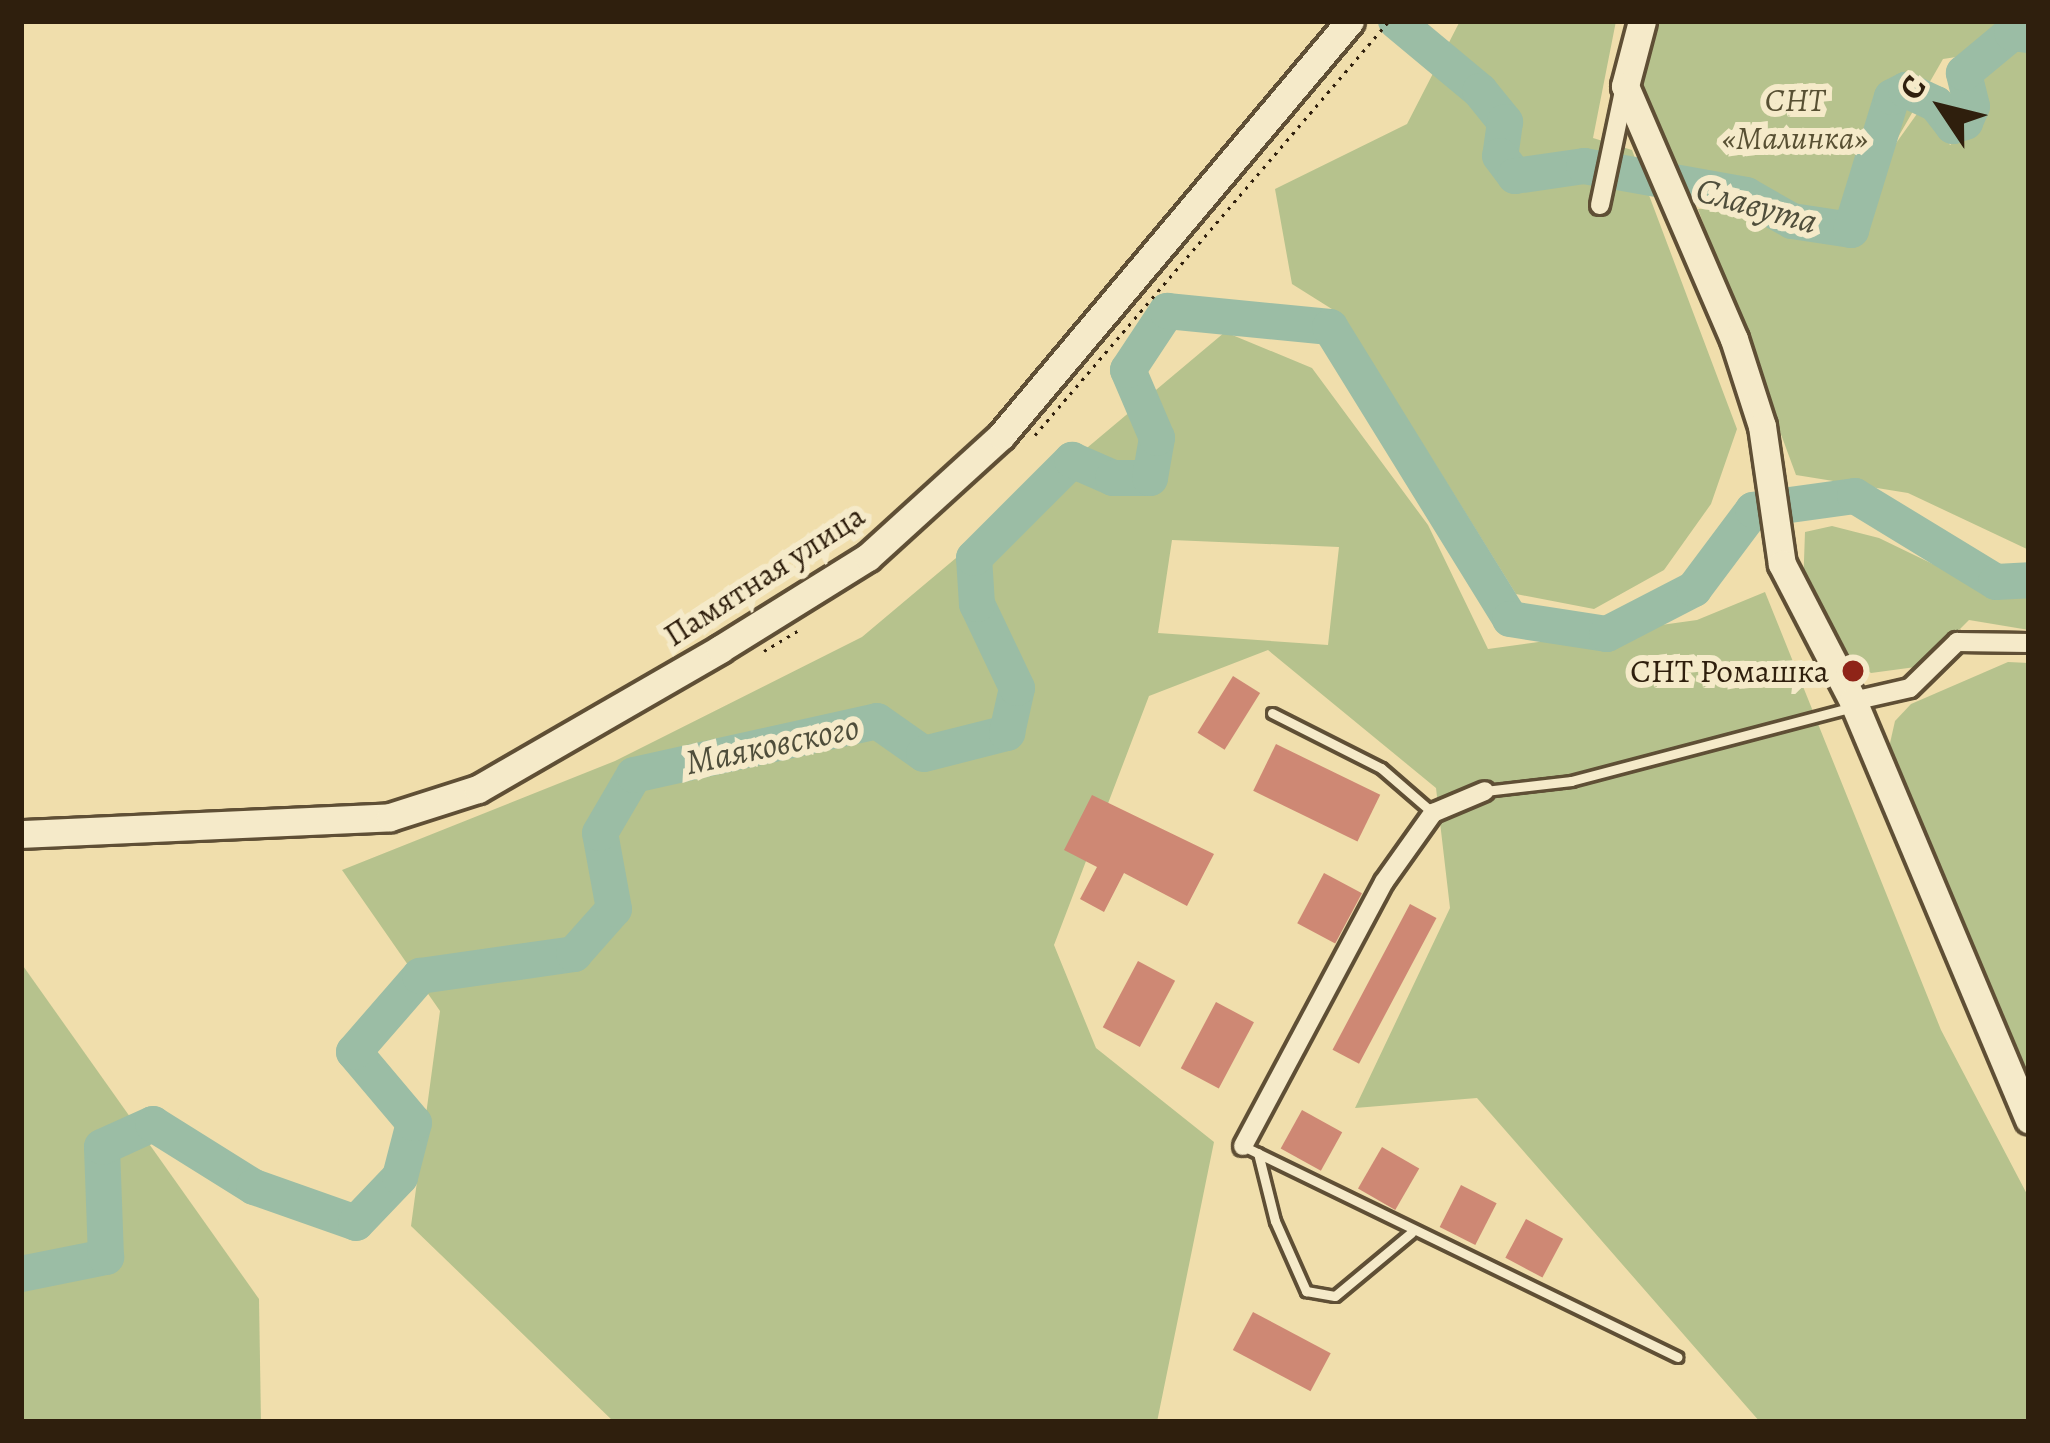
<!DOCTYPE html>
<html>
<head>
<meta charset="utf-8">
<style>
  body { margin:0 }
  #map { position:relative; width:2050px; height:1443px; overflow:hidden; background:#f0deac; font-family:Alegreya,serif }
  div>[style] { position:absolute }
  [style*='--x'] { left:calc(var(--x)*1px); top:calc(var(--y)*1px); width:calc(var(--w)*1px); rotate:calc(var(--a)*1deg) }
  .green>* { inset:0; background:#b6c28d }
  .river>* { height:36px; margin:-18px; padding:0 18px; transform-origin:18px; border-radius:18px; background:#9bbda5 }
  .building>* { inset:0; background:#ce8874; transform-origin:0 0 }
  .path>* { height:3px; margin-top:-1.5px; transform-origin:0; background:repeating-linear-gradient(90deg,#2f1f0d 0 3px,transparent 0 9px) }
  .roads { filter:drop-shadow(3px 0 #5f4f35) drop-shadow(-3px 0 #5f4f35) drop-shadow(0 3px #5f4f35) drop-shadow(0 -3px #5f4f35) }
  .lane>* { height:9px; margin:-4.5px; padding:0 4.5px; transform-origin:4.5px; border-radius:4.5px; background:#f5eac9 }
  .street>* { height:18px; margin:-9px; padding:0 9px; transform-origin:9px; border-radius:9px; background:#f5eac9 }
  .secondary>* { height:27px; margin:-13.5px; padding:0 13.5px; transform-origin:13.5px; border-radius:13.5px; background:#f5eac9 }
  .dots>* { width:33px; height:33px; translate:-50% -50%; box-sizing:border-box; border:6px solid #f5eac9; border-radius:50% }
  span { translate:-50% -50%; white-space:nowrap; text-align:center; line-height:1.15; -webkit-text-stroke:12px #f5eac9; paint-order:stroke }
  .park-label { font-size:33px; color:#585033; font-style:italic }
  .street-label { font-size:33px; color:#2f1f0d }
  .poi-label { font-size:33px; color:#2f1f0d }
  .right { translate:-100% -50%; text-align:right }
  .water-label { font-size:36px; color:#4f4e3b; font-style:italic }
  .frame { position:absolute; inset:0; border:24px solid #2f1f0d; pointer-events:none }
  .north { position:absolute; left:1882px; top:48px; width:120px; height:120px; -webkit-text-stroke:9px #f5eac9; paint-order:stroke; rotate:305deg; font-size:33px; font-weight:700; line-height:48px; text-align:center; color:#2f1f0d }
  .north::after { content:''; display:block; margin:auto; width:42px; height:54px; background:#2f1f0d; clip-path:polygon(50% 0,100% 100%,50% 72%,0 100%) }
</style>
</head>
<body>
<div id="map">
  <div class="green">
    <i style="clip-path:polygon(1460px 21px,1616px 21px,1593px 138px,1632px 150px,1737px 429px,1711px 504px,1664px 570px,1594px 609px,1516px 594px,1343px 316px,1292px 284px,1275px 189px,1407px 124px)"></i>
    <i style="clip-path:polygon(1642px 21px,2029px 21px,2029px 46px,1943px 59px,1889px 153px,1924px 104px,1950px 145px,1972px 129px,1979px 113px,1973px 60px,2029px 48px,2029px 550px,1908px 493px,1796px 475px,1698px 209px,1736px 207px,1827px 235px,1864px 231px,1875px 181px,1851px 230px,1792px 221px,1668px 174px,1625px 86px)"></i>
    <i style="clip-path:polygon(evenodd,1225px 332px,1312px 368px,1428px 525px,1488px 649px,1697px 620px,1765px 592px,1941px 1030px,2029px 1198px,2029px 1422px,1760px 1422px,1477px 1098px,1355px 1108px,1450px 908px,1436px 788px,1268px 650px,1149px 696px,1054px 945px,1096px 1048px,1214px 1142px,1157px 1422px,614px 1422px,411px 1226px,440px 1011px,342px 870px,615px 761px,862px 637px,1225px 332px,1172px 540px,1339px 547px,1328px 645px,1158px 633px,1172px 540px)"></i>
    <i style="clip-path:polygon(1832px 526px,1879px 538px,1972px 583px,2029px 589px,2029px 630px,1969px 620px,1923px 666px,1871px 673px,1828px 641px,1803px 589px,1805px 532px)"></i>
    <i style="clip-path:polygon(2008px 662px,2029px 663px,2029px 1090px,1888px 752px,1895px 721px,1911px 704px)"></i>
    <i style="clip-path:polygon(21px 963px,259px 1299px,261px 1422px,21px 1422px)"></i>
  </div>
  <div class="river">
    <i style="--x:1396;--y:21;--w:109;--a:39.8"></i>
    <i style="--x:1480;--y:91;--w:40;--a:51"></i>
    <i style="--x:1505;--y:122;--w:34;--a:98"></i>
    <i style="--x:1500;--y:156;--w:25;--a:53"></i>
    <i style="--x:1515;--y:176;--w:70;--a:-8.2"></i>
    <i style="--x:1584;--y:166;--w:165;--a:10.1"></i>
    <i style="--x:1746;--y:195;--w:53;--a:29.5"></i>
    <i style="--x:1792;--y:221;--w:60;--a:8.7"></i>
    <i style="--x:1851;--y:230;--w:139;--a:-72.9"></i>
    <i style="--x:1892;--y:97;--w:16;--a:-27"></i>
    <i style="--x:1906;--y:90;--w:33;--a:25"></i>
    <i style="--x:1936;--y:104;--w:28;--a:52"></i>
    <i style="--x:1953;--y:126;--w:13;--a:-18"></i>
    <i style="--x:1965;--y:122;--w:17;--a:-66"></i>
    <i style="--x:1972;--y:106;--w:34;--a:-104"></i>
    <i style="--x:1964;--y:73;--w:62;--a:-39.8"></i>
    <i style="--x:2012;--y:33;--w:17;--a:7"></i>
    <i style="--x:21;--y:1274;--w:87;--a:-11.3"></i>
    <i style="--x:106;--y:1257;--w:110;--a:-92.1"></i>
    <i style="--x:102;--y:1147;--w:56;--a:-24.3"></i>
    <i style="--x:153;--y:1124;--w:119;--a:32"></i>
    <i style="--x:254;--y:1187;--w:108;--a:19.4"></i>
    <i style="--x:356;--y:1223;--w:64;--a:-46.3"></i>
    <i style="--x:400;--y:1177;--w:56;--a:-75.5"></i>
    <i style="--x:414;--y:1123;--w:93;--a:-130.2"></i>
    <i style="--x:354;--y:1052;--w:101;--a:-49"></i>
    <i style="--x:420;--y:976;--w:156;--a:-8.1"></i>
    <i style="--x:574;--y:954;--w:60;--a:-48.4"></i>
    <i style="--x:614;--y:909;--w:77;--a:-100.4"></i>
    <i style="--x:600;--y:833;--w:67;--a:-59.6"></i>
    <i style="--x:634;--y:775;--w:249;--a:-12.5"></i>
    <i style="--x:877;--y:721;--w:57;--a:35.1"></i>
    <i style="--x:924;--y:754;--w:86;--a:-14.2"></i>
    <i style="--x:1007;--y:733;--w:46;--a:-77.5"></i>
    <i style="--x:1017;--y:688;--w:93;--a:-115.5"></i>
    <i style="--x:977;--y:604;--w:46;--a:-93.7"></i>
    <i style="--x:974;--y:558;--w:139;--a:-45"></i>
    <i style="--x:1072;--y:460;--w:45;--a:23.7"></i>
    <i style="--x:1113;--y:478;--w:37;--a:0"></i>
    <i style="--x:1150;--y:478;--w:41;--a:-80.1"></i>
    <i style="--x:1157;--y:438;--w:74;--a:-113.1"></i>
    <i style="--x:1128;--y:370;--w:71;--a:-56.5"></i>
    <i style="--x:1167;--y:311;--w:164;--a:5.6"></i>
    <i style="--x:1330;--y:327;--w:343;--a:58.3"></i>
    <i style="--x:1510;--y:619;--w:98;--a:8.8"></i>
    <i style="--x:1607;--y:634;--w:98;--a:-27.3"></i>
    <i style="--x:1694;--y:589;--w:99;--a:-53.2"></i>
    <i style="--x:1753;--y:510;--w:103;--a:-7.8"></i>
    <i style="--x:1855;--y:496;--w:165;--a:31.4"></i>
    <i style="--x:1996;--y:582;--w:33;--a:-3"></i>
  </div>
  <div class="building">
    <i style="left:1233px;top:676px;width:32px;height:67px;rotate:32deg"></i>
    <i style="left:1276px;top:744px;width:116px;height:52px;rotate:26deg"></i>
    <i style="clip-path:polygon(1092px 795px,1214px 854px,1187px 906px,1124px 873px,1104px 912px,1080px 899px,1097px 867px,1064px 850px)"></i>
    <i style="left:1324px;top:873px;width:43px;height:57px;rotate:28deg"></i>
    <i style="left:1410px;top:904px;width:30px;height:165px;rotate:28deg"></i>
    <i style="left:1138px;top:961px;width:42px;height:75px;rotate:28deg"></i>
    <i style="left:1216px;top:1002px;width:43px;height:75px;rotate:28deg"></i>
    <i style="left:1302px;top:1110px;width:46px;height:44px;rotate:29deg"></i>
    <i style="left:1382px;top:1147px;width:43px;height:48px;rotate:30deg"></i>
    <i style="left:1461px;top:1185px;width:40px;height:47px;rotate:27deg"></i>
    <i style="left:1526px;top:1219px;width:42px;height:44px;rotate:28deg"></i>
    <i style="left:1253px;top:1312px;width:88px;height:43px;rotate:28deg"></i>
  </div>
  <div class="path">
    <i style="--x:1035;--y:435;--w:545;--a:-49.47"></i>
    <i style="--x:764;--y:651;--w:39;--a:-31"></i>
  </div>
  <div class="roads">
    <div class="lane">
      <i style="--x:1272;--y:713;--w:122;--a:26.8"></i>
      <i style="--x:1381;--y:768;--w:69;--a:40.9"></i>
      <i style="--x:1485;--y:791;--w:87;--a:-6.6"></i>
      <i style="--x:1571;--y:781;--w:292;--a:-14.7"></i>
      <i style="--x:1243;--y:1146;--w:483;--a:25.9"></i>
      <i style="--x:1258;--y:1153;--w:70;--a:76"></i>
      <i style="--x:1275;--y:1221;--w:77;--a:66.1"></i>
      <i style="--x:1306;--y:1291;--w:29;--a:10"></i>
      <i style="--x:1335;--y:1296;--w:99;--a:-39.7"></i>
    </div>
    <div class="street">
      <i style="--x:1600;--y:205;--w:122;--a:-78.1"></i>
      <i style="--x:1853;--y:701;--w:58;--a:-12.8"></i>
      <i style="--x:1910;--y:688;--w:66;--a:-44.4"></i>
      <i style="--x:1957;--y:642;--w:72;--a:0.8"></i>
      <i style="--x:1243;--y:1146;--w:299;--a:-61.9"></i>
      <i style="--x:1384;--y:882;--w:85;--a:-54.6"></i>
      <i style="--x:1433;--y:813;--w:56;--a:-22.9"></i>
    </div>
    <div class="secondary">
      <i style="--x:1642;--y:21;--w:67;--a:104.7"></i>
      <i style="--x:1625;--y:86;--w:275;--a:66.7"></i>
      <i style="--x:1734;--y:339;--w:91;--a:72.2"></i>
      <i style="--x:1762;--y:426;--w:139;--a:81.8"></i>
      <i style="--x:1782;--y:564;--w:154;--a:62.6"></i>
      <i style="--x:1853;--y:701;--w:454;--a:67.2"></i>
      <i style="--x:21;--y:834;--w:369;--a:-2.6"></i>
      <i style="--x:390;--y:817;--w:92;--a:-17.7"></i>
      <i style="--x:478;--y:789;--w:280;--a:-30"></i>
      <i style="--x:720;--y:649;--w:174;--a:-31.9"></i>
      <i style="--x:868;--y:557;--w:180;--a:-42.3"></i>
      <i style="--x:1001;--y:436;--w:542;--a:-49.94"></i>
    </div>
  </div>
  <div class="dots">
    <i style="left:1853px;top:671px;background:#8f2418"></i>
  </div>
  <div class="park-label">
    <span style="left:1795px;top:119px">СНТ<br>«Малинка»</span>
  </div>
  <div class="street-label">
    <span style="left:764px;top:575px;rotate:-33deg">Памятная улица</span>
  </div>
  <div class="poi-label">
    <span class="right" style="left:1829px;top:671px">СНТ Ромашка</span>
  </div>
  <div class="water-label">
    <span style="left:1757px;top:205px;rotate:16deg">Славута</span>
    <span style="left:772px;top:744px;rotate:-12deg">Маяковского</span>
  </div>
  <div class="frame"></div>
  <div class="north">С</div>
</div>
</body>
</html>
